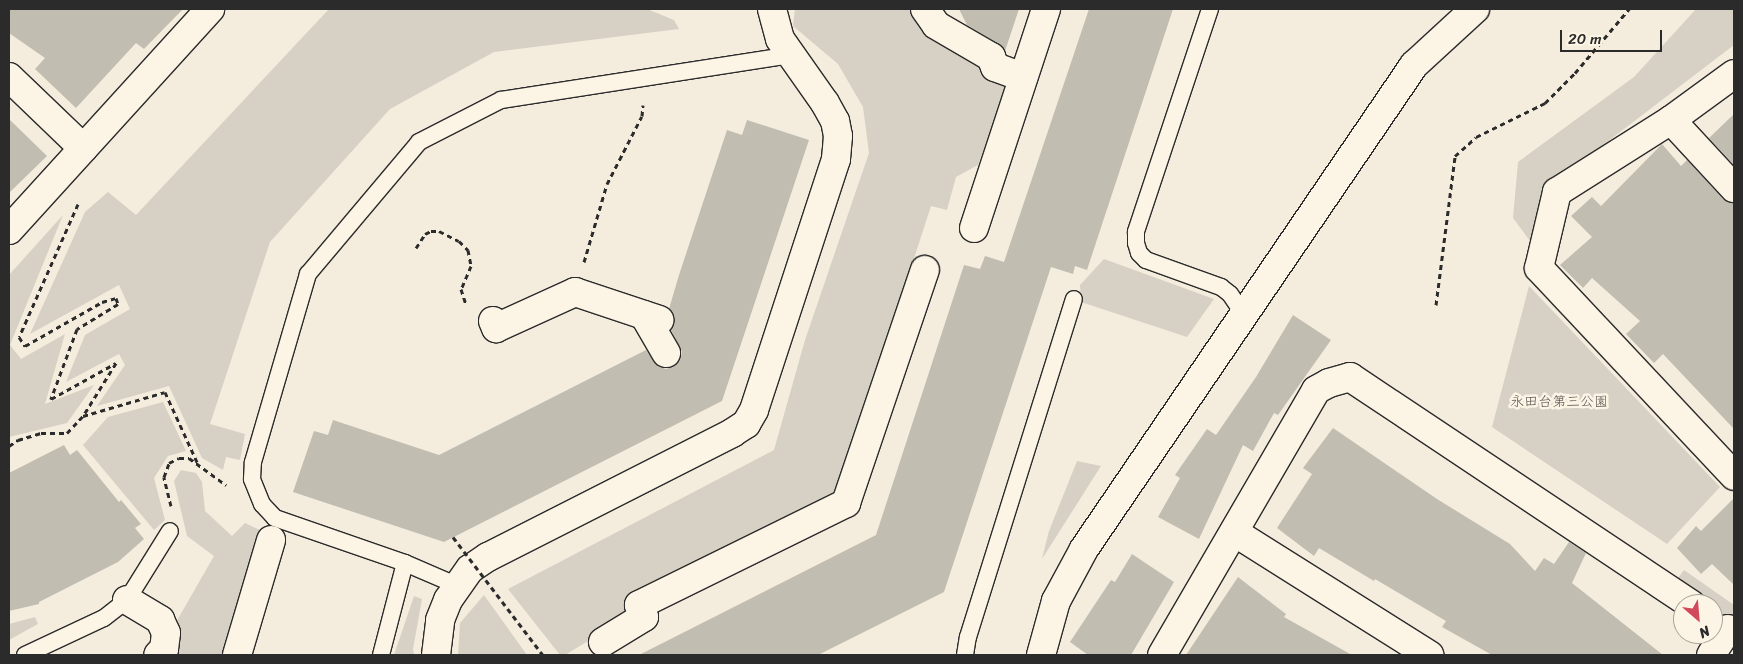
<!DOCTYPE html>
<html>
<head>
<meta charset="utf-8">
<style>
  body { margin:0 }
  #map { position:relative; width:1743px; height:664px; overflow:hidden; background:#f4edde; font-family:Sriracha,"Klee One",sans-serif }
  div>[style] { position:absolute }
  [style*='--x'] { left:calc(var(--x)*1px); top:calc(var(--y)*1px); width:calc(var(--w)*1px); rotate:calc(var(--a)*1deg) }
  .green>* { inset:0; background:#d6d1c4 }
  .building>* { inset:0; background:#c2bdb1 }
  .path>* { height:3px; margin-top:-1.5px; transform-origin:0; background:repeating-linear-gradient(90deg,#2b2b2b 0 5px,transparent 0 9px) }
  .roads { filter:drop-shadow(1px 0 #2b2b2b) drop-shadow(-1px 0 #2b2b2b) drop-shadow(0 1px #2b2b2b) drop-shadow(0 -1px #2b2b2b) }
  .lane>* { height:16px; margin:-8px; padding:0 8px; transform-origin:8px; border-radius:8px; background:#fcf5e5 }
  .street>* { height:28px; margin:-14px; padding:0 14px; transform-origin:14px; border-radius:14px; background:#fcf5e5 }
  .secondary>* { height:28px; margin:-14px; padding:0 14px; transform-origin:14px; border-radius:14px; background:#fcf5e5 }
  .path-bridge>* { height:3px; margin-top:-1.5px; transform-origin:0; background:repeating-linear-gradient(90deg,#2b2b2b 0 5px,transparent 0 9px) }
  span { translate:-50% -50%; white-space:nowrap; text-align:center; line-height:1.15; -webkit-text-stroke:5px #fcf5e5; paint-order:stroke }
  .park-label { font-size:14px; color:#565451 }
  .frame { position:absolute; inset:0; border:10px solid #2b2b2b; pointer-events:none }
  .north { position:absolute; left:1673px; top:594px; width:50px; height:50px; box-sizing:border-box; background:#fcf5e5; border:1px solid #a8a49b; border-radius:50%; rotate:153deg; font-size:14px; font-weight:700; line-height:20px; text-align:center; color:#2b2b2b }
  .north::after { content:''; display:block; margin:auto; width:18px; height:22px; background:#d1495b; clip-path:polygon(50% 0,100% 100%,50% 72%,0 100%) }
  .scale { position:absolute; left:1560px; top:30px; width:102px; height:22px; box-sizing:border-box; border:2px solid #2b2b2b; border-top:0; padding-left:6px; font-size:15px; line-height:18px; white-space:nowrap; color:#2b2b2b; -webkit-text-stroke:4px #fcf5e5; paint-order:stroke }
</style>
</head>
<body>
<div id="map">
  <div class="green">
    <i style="clip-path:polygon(329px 9px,647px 9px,674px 20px,679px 29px,494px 52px,390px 109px,270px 242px,210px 424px,245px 434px,240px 460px,226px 457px,223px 470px,202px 458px,169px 386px,97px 406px,125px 365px,119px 354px,66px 382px,85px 335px,130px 309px,119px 285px,30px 334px,85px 212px,108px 192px,136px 215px)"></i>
    <i style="clip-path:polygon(795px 9px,916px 9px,1008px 85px,978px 165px,956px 177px,947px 210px,931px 206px,836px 499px,633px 614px,565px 655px,560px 655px,508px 589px,774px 450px,805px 340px,869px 153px,863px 107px,838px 64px,793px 26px)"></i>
    <i style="clip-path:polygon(1696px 9px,1734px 9px,1734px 45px,1548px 187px,1530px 241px,1513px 218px,1518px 162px,1634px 77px)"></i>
    <i style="clip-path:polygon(63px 215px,10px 345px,21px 359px,65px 334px,45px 404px,94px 385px,67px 423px,9px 437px,9px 275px)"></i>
    <i style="clip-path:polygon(1104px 259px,1214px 299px,1187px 337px,1081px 302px,1080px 285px)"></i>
    <i style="clip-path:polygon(1529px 286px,1720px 487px,1667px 544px,1492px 427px)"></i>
    <i style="clip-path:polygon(163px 402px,186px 451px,168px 456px,154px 478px,165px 520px,154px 530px,83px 445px,108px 417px)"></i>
    <i style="clip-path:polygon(1077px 461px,1101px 466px,1042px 559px,1049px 531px)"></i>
    <i style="clip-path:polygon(181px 470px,196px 473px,202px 482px,205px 511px,232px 536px,245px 523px,262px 531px,224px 655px,175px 655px,175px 624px,214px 556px,187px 536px,174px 481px)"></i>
    <i style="clip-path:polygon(1684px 570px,1734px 605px,1734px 622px,1713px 608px,1713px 604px,1707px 604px,1674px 583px)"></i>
    <i style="clip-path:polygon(484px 595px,527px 655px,458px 655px,460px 623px)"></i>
    <i style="clip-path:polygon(414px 596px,422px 599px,413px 649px,414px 655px,394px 655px)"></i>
    <i style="clip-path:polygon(35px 617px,38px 624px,9px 640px,9px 624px)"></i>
  </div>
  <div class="building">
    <i style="clip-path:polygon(9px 9px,183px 9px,144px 49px,136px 43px,76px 108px,35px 69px,45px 58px,9px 33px)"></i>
    <i style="clip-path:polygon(959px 9px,1019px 9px,1005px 51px,999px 44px,967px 25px)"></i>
    <i style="clip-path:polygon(1089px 9px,1173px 9px,1087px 270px,1075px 266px,1073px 274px,1051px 267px,944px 592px,818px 655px,639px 655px,876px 535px,964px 265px,980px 269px,985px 256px,1004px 262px)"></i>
    <i style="clip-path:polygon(1734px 114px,1734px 165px,1709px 138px)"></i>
    <i style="clip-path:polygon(9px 119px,47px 156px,9px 193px)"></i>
    <i style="clip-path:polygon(747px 120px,809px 140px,722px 401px,444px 542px,293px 492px,314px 431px,328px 435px,333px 420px,439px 455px,646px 350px,658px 366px,666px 369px,674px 366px,680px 360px,682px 352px,671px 330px,674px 317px,669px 309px,679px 275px,727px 130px,742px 135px)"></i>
    <i style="clip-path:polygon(1662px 144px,1681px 166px,1687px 160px,1723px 199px,1734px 203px,1734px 429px,1663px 354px,1654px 363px,1626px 334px,1640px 321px,1592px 278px,1583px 288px,1560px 265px,1592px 237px,1571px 216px,1592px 197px,1601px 206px)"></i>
    <i style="clip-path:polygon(1293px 315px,1331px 340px,1278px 415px,1274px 413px,1253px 451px,1243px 445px,1199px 539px,1158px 517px,1180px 478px,1175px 475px,1207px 429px,1216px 435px,1256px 377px)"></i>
    <i style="clip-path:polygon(1333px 428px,1437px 499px,1510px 544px,1535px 571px,1544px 558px,1554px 564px,1569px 542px,1586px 553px,1572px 583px,1663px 655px,1492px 655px,1442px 627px,1446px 621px,1375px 579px,1374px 581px,1319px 548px,1314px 556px,1277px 528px,1312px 474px,1303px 468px)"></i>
    <i style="clip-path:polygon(64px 445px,70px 455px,77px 450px,119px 502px,121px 500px,141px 524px,135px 528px,144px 539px,118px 562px,39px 602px,39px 604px,9px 611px,9px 473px)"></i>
    <i style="clip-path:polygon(1734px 498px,1734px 585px,1712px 564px,1701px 574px,1677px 548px,1696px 526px,1701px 531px)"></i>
    <i style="clip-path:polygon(1132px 554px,1174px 582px,1131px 655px,1088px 655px,1070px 642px,1111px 580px,1115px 582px)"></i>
    <i style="clip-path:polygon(1238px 577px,1286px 614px,1284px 617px,1352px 655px,1186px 655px)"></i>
  </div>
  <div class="path">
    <i style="--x:78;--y:204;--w:145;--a:113.9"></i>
    <i style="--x:19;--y:337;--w:11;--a:56"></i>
    <i style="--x:25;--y:346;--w:89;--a:-29.7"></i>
    <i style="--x:102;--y:302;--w:15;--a:-16"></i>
    <i style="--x:116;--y:298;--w:6;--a:72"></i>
    <i style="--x:118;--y:304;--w:48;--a:148.6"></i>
    <i style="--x:77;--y:329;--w:75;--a:110.4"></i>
    <i style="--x:51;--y:399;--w:74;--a:-29"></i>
    <i style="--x:116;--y:363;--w:62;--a:121.9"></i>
    <i style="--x:416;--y:248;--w:17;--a:-57"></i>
    <i style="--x:425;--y:234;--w:7;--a:-27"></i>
    <i style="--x:431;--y:231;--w:8;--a:0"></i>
    <i style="--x:439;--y:231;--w:22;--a:27"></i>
    <i style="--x:459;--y:241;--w:13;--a:45"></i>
    <i style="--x:468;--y:250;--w:16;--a:79"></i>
    <i style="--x:471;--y:266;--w:25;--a:113"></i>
    <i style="--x:461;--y:289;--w:16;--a:72"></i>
    <i style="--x:584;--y:262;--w:81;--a:-73.6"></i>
    <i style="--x:607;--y:184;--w:76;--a:-62.8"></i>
    <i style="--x:642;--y:116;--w:11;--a:-85"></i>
    <i style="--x:1436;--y:305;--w:150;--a:-82.7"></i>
    <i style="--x:1455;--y:156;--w:28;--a:-42"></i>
    <i style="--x:1476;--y:137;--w:77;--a:-26.2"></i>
    <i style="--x:1545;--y:103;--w:42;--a:-45"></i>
    <i style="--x:1575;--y:73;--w:84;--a:-49.8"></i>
    <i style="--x:9;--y:446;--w:11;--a:-34"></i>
    <i style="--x:18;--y:440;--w:24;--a:-17"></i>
    <i style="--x:41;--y:433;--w:26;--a:0"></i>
    <i style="--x:67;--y:433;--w:23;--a:-47"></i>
    <i style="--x:83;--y:416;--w:85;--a:-16.3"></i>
    <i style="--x:165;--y:392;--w:79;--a:65.4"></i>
    <i style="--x:171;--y:506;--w:30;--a:-104"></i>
    <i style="--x:164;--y:477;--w:15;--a:-70"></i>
    <i style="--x:169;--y:463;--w:11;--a:-27"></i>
    <i style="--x:179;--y:458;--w:10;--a:0"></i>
    <i style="--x:189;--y:458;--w:46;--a:36.1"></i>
  </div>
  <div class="roads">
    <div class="lane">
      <i style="--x:1210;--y:9;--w:235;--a:108.4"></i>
      <i style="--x:1136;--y:232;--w:11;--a:90"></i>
      <i style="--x:1136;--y:243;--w:10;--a:73"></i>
      <i style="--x:1139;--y:253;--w:10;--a:45"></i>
      <i style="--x:1146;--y:260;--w:80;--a:19.8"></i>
      <i style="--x:1221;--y:287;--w:11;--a:38"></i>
      <i style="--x:1230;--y:294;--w:23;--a:56"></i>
      <i style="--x:456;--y:585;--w:56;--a:-156.7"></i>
      <i style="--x:405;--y:563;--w:138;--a:-160.9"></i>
      <i style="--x:275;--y:518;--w:19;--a:-133"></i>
      <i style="--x:262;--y:504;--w:27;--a:-112"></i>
      <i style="--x:252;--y:479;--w:17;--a:-87"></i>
      <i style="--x:253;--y:462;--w:196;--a:-73.7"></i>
      <i style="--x:308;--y:274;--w:172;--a:-49.9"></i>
      <i style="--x:419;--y:142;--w:92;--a:-27.1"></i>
      <i style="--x:501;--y:100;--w:293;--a:-8.8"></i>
      <i style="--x:25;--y:655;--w:87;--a:-25.1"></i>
      <i style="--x:104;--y:618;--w:29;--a:-38"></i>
      <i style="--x:127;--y:600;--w:81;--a:-58.1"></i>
      <i style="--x:381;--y:655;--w:95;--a:-75.4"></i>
      <i style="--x:965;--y:655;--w:18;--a:-81"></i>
      <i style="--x:968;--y:637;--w:354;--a:-72.6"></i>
    </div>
    <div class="street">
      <i style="--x:925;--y:9;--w:19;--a:55"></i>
      <i style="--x:936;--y:25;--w:64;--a:30.2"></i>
      <i style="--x:991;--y:57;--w:11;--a:68"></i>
      <i style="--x:995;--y:67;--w:30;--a:20"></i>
      <i style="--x:1734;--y:74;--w:78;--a:143.9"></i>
      <i style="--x:1671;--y:120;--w:135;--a:147.7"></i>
      <i style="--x:1557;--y:192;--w:78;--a:103.3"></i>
      <i style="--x:1539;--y:268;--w:285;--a:46.8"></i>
      <i style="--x:9;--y:77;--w:103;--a:43.8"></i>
      <i style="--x:1671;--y:120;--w:93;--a:47.2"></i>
      <i style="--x:974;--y:228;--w:231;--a:-71.8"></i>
      <i style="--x:644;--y:315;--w:44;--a:59.9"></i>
      <i style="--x:493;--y:321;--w:8;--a:67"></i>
      <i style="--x:496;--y:328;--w:87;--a:-24.5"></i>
      <i style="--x:575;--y:292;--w:89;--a:18.4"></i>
      <i style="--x:1234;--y:532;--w:231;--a:32.2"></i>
      <i style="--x:127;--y:600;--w:39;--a:31"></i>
      <i style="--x:160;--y:620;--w:14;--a:65"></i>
      <i style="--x:166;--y:633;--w:16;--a:97"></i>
      <i style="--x:164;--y:649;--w:8;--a:135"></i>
      <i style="--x:603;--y:642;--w:48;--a:-31.4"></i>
      <i style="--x:644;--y:617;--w:13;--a:-113"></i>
      <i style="--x:639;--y:605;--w:231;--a:-26.2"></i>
      <i style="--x:846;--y:503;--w:246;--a:-71.3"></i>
      <i style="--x:237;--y:655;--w:120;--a:-73.5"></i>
      <i style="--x:1162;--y:655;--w:306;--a:-59.8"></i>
      <i style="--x:1316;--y:390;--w:15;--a:-28"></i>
      <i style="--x:1329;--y:383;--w:22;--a:-16"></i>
      <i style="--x:1350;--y:377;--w:410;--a:33.7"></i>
      <i style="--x:1711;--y:655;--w:31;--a:-57"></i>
    </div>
    <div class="secondary">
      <i style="--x:9;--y:230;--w:299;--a:-47.7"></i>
      <i style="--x:436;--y:655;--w:35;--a:-83"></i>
      <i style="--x:440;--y:620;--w:22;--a:-68"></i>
      <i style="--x:448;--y:600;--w:38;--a:-55"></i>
      <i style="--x:470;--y:569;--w:22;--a:-34"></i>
      <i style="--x:488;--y:557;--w:274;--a:-26.9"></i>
      <i style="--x:732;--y:433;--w:17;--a:-33"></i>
      <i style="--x:746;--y:424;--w:16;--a:-60"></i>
      <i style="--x:754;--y:410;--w:264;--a:-71.9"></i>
      <i style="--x:836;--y:159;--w:23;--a:-85"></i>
      <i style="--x:838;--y:136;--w:15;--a:-101"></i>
      <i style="--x:835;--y:121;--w:21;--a:-119"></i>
      <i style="--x:825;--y:103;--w:78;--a:-125.1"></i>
      <i style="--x:780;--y:39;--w:31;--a:-105"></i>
      <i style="--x:1041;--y:655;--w:56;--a:-74.5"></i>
      <i style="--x:1056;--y:601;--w:59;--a:-61.7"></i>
      <i style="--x:1084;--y:549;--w:586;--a:-55.71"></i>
      <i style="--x:1414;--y:65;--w:83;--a:-42.6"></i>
    </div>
  </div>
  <div class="path-bridge">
    <i style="--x:453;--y:537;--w:148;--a:52.7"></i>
  </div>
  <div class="park-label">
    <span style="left:1559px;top:402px">永田台第三公園</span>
  </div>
  <div class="frame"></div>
  <div class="north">N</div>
  <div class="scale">20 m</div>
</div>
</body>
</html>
